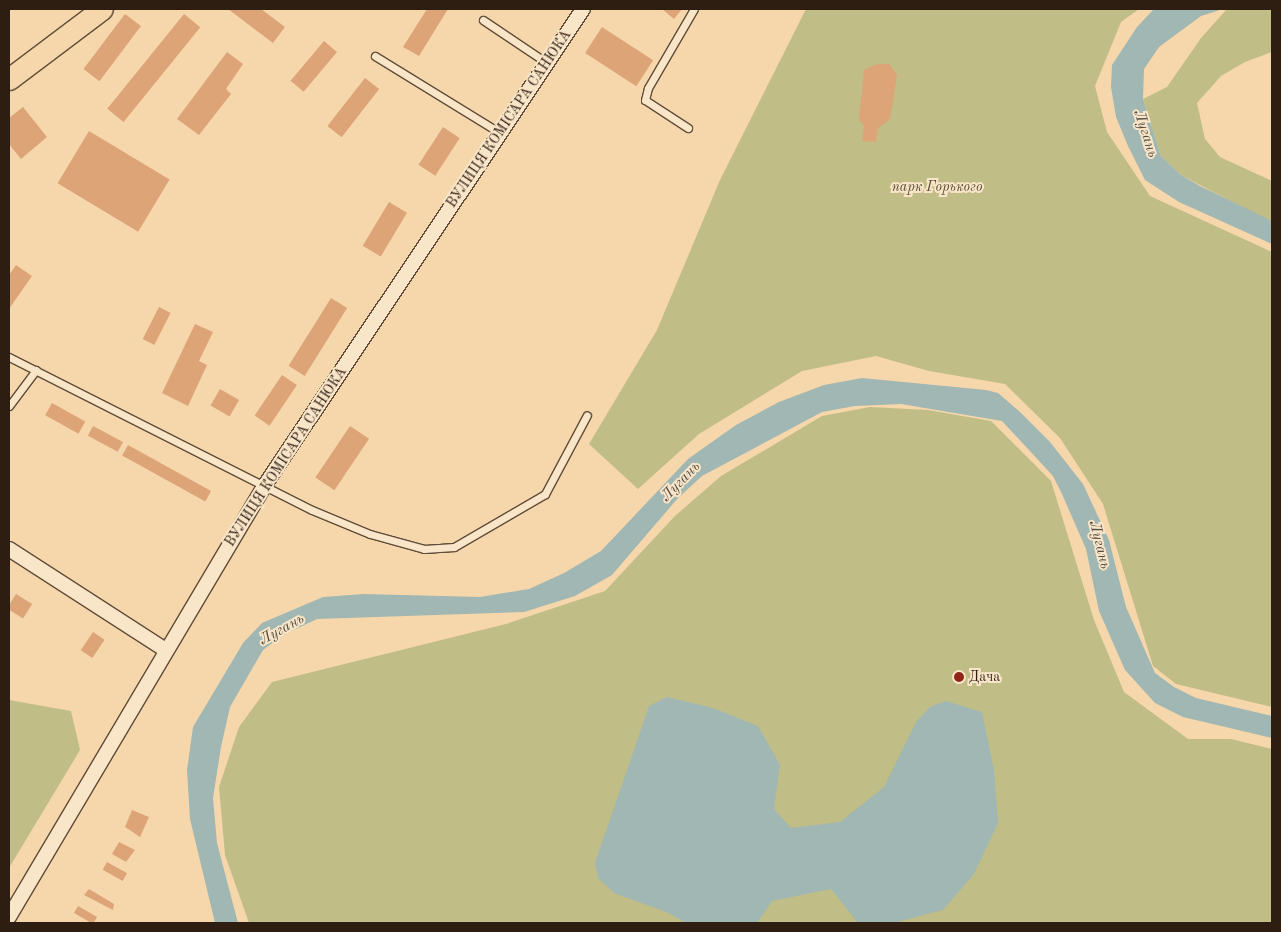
<!DOCTYPE html>
<html>
<head>
<meta charset="utf-8">
<style>
  body { margin:0 }
  #map { position:relative; width:1281px; height:932px; overflow:hidden; background:#f6d7ab; font-family:"Old Standard TT",serif }
  div>[style] { position:absolute }
  [style*='--x'] { left:calc(var(--x)*1px); top:calc(var(--y)*1px); width:calc(var(--w)*1px); rotate:calc(var(--a)*1deg) }
  .green>* { inset:0; background:#c1bd86 }
  .water>* { inset:0; background:#a0b7b3 }
  .building>* { inset:0; background:#dda478; transform-origin:0 0 }
  .roads { filter:drop-shadow(1px 0 #604c38) drop-shadow(-1px 0 #604c38) drop-shadow(0 1px #604c38) drop-shadow(0 -1px #604c38) }
  .lane>* { height:7px; margin:-3.5px; padding:0 3.5px; transform-origin:3.5px; border-radius:3.5px; background:#f9e5c8 }
  .street>* { height:14px; margin:-7px; padding:0 7px; transform-origin:7px; border-radius:7px; background:#f9e5c8 }
  .primary>* { height:21px; margin:-10.5px; padding:0 10.5px; transform-origin:10.5px; border-radius:10.5px; background:#f6d7ab }
  .dots>* { width:14px; height:14px; translate:-50% -50%; box-sizing:border-box; border:2px solid #f9e5c8; border-radius:50% }
  span { translate:-50% -50%; white-space:nowrap; text-align:center; line-height:1.15; -webkit-text-stroke:4px #f9e5c8; paint-order:stroke }
  .street-label { font-size:14px; color:#2e1d11 }
  .park-label { font-size:14px; color:#5a4d34; font-style:italic }
  .poi-label { font-size:14px; color:#2e1d11 }
  .left { translate:0 -50%; text-align:left }
  .water-label { font-size:15px; color:#504b42; font-style:italic }
  .frame { position:absolute; inset:0; border:10px solid #2e1d11; pointer-events:none }
</style>
</head>
<body>
<div id="map">
  <div class="green">
    <i style="clip-path:polygon(806px 9px,1139px 9px,1121px 22px,1095px 86px,1107px 132px,1150px 196px,1272px 252px,1272px 707px,1176px 684px,1153px 666px,1103px 504px,1060px 438px,1005px 384px,929px 371px,876px 356px,802px 371px,699px 434px,638px 489px,589px 444px,657px 330px,720px 180px)"></i>
    <i style="clip-path:polygon(1227px 9px,1272px 9px,1272px 52px,1245px 62px,1221px 76px,1197px 103px,1205px 139px,1220px 157px,1272px 181px,1272px 223px,1181px 175px,1161px 156px,1143px 99px,1167px 87px,1201px 38px)"></i>
    <i style="clip-path:polygon(870px 407px,928px 410px,991px 421px,1051px 481px,1094px 620px,1124px 692px,1188px 739px,1231px 739px,1272px 749px,1272px 923px,249px 923px,225px 855px,219px 787px,239px 727px,272px 682px,506px 624px,605px 591px,675px 516px,721px 476px,822px 416px)"></i>
    <i style="clip-path:polygon(9px 700px,71px 711px,80px 750px,9px 868px)"></i>
  </div>
  <div class="water">
    <i style="clip-path:polygon(1154px 9px,1223px 9px,1201px 16px,1159px 47px,1144px 69px,1143px 99px,1161px 156px,1181px 175px,1200px 186px,1272px 221px,1272px 244px,1179px 202px,1145px 180px,1128px 146px,1116px 117px,1111px 87px,1112px 65px,1137px 27px)"></i>
    <i style="clip-path:polygon(862px 378px,986px 390px,998px 393px,1019px 411px,1050px 442px,1083px 484px,1109px 540px,1126px 607px,1155px 673px,1174px 687px,1196px 698px,1272px 716px,1272px 738px,1183px 717px,1155px 703px,1125px 670px,1099px 611px,1086px 549px,1062px 494px,1053px 476px,1002px 421px,901px 404px,855px 406px,822px 412px,702px 476px,678px 498px,612px 575px,575px 596px,524px 612px,317px 619px,283px 635px,263px 650px,230px 707px,221px 747px,213px 798px,217px 843px,238px 923px,215px 923px,190px 819px,187px 770px,193px 727px,243px 643px,262px 623px,323px 597px,364px 594px,480px 597px,529px 589px,564px 573px,601px 551px,688px 459px,736px 425px,779px 402px,824px 385px)"></i>
    <i style="clip-path:polygon(667px 697px,713px 708px,758px 726px,780px 765px,774px 809px,791px 828px,840px 822px,884px 787px,916px 722px,930px 707px,946px 701px,982px 712px,994px 770px,998px 823px,974px 874px,943px 910px,897px 922px,858px 923px,831px 889px,772px 901px,757px 923px,687px 923px,666px 912px,614px 893px,598px 878px,595px 863px,649px 706px)"></i>
  </div>
  <div class="building">
    <i style="clip-path:polygon(228px 9px,261px 9px,285px 27px,273px 43px)"></i>
    <i style="clip-path:polygon(427px 9px,448px 9px,419px 56px,403px 47px)"></i>
    <i style="clip-path:polygon(662px 9px,682px 9px,674px 19px)"></i>
    <i style="left:125px;top:14px;width:20px;height:69px;rotate:37deg"></i>
    <i style="left:184px;top:14px;width:21px;height:122px;rotate:39deg"></i>
    <i style="left:602px;top:27px;width:61px;height:31px;rotate:33deg"></i>
    <i style="left:324px;top:41px;width:17px;height:52px;rotate:40deg"></i>
    <i style="clip-path:polygon(227px 52px,243px 64px,226px 89px,231px 94px,199px 135px,177px 119px)"></i>
    <i style="clip-path:polygon(877px 64px,889px 64px,897px 75px,890px 119px,878px 128px,876px 142px,862px 141px,864px 126px,859px 119px,864px 70px)"></i>
    <i style="left:365px;top:78px;width:18px;height:61px;rotate:38deg"></i>
    <i style="clip-path:polygon(23px 107px,47px 137px,21px 159px,9px 144px,9px 118px)"></i>
    <i style="left:443px;top:127px;width:20px;height:45px;rotate:33deg"></i>
    <i style="left:89px;top:131px;width:94px;height:61px;rotate:31deg"></i>
    <i style="left:389px;top:202px;width:21px;height:51px;rotate:31deg"></i>
    <i style="clip-path:polygon(16px 265px,32px 276px,9px 309px,9px 275px)"></i>
    <i style="left:331px;top:298px;width:19px;height:80px;rotate:32deg"></i>
    <i style="left:159px;top:307px;width:13px;height:36px;rotate:27deg"></i>
    <i style="clip-path:polygon(195px 324px,213px 332px,199px 361px,207px 365px,188px 406px,162px 393px)"></i>
    <i style="left:282px;top:375px;width:18px;height:49px;rotate:34deg"></i>
    <i style="left:220px;top:389px;width:22px;height:19px;rotate:30deg"></i>
    <i style="left:52px;top:403px;width:38px;height:14px;rotate:29deg"></i>
    <i style="left:93px;top:426px;width:34px;height:11px;rotate:28deg"></i>
    <i style="left:350px;top:426px;width:23px;height:62px;rotate:34deg"></i>
    <i style="left:128px;top:445px;width:95px;height:12px;rotate:29deg"></i>
    <i style="left:16px;top:594px;width:19px;height:17px;rotate:32deg"></i>
    <i style="left:93px;top:632px;width:14px;height:22px;rotate:34deg"></i>
    <i style="clip-path:polygon(132px 810px,149px 817px,140px 837px,125px 827px)"></i>
    <i style="clip-path:polygon(119px 842px,135px 850px,126px 862px,112px 854px)"></i>
    <i style="left:107px;top:862px;width:23px;height:9px;rotate:29deg"></i>
    <i style="clip-path:polygon(89px 889px,114px 904px,113px 910px,84px 895px)"></i>
    <i style="left:78px;top:906px;width:22px;height:8px;rotate:30deg"></i>
  </div>
  <div class="roads">
    <div class="lane">
      <i style="--x:483;--y:20;--w:77;--a:33.9"></i>
      <i style="--x:375;--y:56;--w:147;--a:31.6"></i>
      <i style="--x:688;--y:128;--w:51;--a:-146.9"></i>
      <i style="--x:645;--y:100;--w:12;--a:-76"></i>
      <i style="--x:648;--y:88;--w:91;--a:-59.8"></i>
      <i style="--x:9;--y:357;--w:339;--a:26.8"></i>
      <i style="--x:312;--y:510;--w:63;--a:22.5"></i>
      <i style="--x:370;--y:534;--w:56;--a:15.5"></i>
      <i style="--x:424;--y:549;--w:30;--a:-4"></i>
      <i style="--x:454;--y:547;--w:105;--a:-30.2"></i>
      <i style="--x:545;--y:494;--w:89;--a:-62"></i>
      <i style="--x:9;--y:406;--w:45;--a:-53.1"></i>
    </div>
    <div class="street">
      <i style="--x:9;--y:549;--w:187;--a:32.8"></i>
      <i style="--x:9;--y:917;--w:502;--a:-59.35"></i>
      <i style="--x:265;--y:485;--w:572;--a:-56.25"></i>
    </div>
    <div class="primary">
      <i style="--x:9;--y:79;--w:116;--a:-37"></i>
    </div>
  </div>
  <div class="dots">
    <i style="left:959px;top:677px;background:#8f2418"></i>
  </div>
  <div class="street-label">
    <span style="left:509px;top:119px;rotate:-56deg">ВУЛИЦЯ КОМІСАРА САНЮКА</span>
    <span style="left:286px;top:457px;rotate:-57deg">ВУЛИЦЯ КОМІСАРА САНЮКА</span>
  </div>
  <div class="park-label">
    <span style="left:937px;top:187px">парк Горького</span>
  </div>
  <div class="poi-label">
    <span class="left" style="left:969px;top:677px">Дача</span>
  </div>
  <div class="water-label">
    <span style="left:1145px;top:134px;rotate:72deg">Лугань</span>
    <span style="left:681px;top:482px;rotate:-46deg">Лугань</span>
    <span style="left:1099px;top:545px;rotate:76deg">Лугань</span>
    <span style="left:282px;top:630px;rotate:-29deg">Лугань</span>
  </div>
  <div class="frame"></div>
</div>
</body>
</html>
